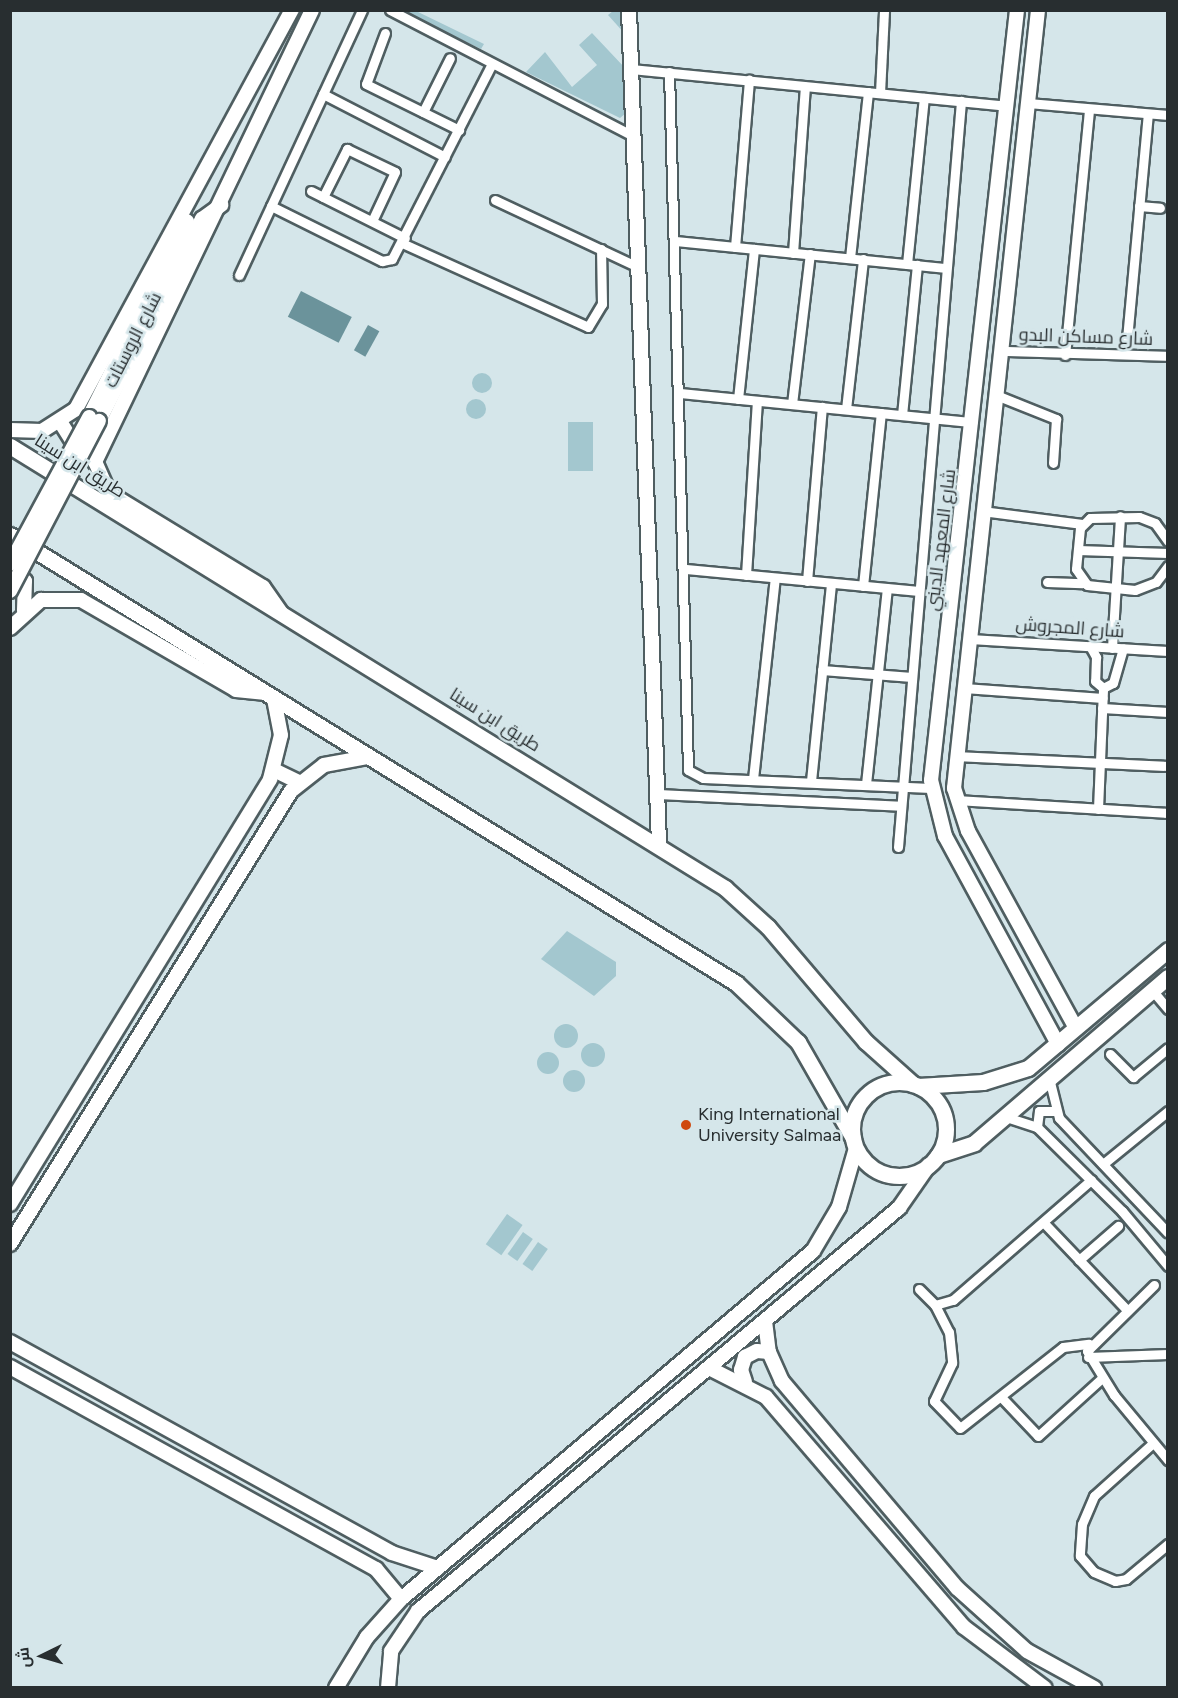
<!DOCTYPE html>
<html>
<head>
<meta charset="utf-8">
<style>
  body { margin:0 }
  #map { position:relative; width:1178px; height:1698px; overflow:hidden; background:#d5e6ea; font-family:Figtree,Cairo,sans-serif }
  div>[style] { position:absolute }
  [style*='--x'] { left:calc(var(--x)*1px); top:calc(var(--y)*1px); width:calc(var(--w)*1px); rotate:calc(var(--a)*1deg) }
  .green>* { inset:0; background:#a3c7cf; transform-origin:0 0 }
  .round { border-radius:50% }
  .water>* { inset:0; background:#6b939b; transform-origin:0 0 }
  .roads { filter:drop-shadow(2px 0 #4f5e61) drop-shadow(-2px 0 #4f5e61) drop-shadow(0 2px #4f5e61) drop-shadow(0 -2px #4f5e61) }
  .street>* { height:9px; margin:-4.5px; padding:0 4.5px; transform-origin:4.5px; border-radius:4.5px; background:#fff }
  .secondary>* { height:14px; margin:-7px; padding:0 7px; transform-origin:7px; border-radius:7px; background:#fff }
  .primary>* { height:15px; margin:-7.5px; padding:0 7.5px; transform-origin:7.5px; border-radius:7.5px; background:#fff }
  .primary>.ring { margin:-7.5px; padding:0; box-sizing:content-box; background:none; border:15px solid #fff; border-radius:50% }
  .bridges { filter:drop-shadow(2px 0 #4f5e61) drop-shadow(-2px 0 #4f5e61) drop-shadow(0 2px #4f5e61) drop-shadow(0 -2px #4f5e61) }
  .secondary-bridge>* { height:14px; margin:-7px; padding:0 7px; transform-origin:7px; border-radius:7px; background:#fff }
  .dots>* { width:16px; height:16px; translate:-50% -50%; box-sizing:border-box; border:3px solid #d5e6ea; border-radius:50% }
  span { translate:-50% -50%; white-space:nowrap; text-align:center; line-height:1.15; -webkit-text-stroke:5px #d5e6ea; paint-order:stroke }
  .street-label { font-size:18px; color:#282e30 }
  .poi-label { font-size:18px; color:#282e30 }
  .left { translate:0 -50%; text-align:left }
  .frame { position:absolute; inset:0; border:12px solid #282e30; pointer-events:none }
  .north { position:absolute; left:12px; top:1626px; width:60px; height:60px; -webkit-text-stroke:4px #d5e6ea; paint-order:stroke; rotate:265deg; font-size:16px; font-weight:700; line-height:24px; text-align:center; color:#282e30 }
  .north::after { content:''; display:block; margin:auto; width:21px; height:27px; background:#282e30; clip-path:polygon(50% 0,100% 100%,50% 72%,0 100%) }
</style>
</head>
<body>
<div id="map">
  <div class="green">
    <i style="clip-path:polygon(402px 11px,416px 11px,484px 44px,481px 49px)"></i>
    <i style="clip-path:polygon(613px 11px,623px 11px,625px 34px,608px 15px)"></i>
    <i style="clip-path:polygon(592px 33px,625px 68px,626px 113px,620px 118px,526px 72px,545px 52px,572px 87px,597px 65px,579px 45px)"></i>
    <i class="round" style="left:472px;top:373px;width:20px;height:20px"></i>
    <i class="round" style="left:466px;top:399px;width:20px;height:20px"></i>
    <i style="left:568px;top:422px;width:25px;height:49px"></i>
    <i style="clip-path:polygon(567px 931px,616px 962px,616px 976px,594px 996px,541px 959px)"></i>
    <i class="round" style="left:554px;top:1024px;width:24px;height:24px"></i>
    <i class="round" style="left:581px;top:1043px;width:24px;height:24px"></i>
    <i class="round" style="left:537px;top:1052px;width:22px;height:22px"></i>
    <i class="round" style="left:563px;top:1070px;width:22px;height:22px"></i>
    <i style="left:507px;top:1214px;width:19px;height:37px;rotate:35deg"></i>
    <i style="left:523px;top:1232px;width:12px;height:27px;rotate:35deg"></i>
    <i style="left:538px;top:1242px;width:12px;height:27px;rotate:35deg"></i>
  </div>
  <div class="water">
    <i style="left:301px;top:291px;width:57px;height:29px;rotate:27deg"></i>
    <i style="left:368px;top:325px;width:13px;height:29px;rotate:29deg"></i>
  </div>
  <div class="roads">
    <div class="street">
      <i style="--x:390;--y:10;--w:274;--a:27.4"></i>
      <i style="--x:385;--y:33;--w:54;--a:110.4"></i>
      <i style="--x:366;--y:84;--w:104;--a:26.3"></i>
      <i style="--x:631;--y:69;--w:377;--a:5.6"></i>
      <i style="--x:669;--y:72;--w:698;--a:88.44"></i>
      <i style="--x:688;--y:770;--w:17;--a:28"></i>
      <i style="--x:703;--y:778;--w:228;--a:2.5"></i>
      <i style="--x:880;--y:93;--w:83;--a:-87.2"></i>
      <i style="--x:323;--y:94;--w:137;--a:27.3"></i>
      <i style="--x:1028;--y:103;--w:141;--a:4.9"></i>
      <i style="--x:423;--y:112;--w:60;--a:-63.4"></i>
      <i style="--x:311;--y:191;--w:105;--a:26.6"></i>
      <i style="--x:323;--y:197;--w:54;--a:-63.4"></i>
      <i style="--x:347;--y:149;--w:53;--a:25.6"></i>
      <i style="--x:395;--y:172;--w:54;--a:115.1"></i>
      <i style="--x:495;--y:200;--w:158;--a:25.1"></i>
      <i style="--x:271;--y:206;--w:124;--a:26.4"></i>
      <i style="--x:382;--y:261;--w:10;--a:-11"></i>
      <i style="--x:392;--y:259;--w:219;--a:-62.9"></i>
      <i style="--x:1139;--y:206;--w:21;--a:5"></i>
      <i style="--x:675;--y:241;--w:271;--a:5.7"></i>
      <i style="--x:402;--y:243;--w:204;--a:24.3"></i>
      <i style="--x:588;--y:327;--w:27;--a:-59"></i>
      <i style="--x:602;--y:304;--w:55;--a:-91"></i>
      <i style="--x:735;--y:247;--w:168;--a:-85.2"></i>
      <i style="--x:793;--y:253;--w:167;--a:-85.9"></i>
      <i style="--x:850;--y:258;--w:167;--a:-83.8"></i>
      <i style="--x:907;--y:264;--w:167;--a:-84.2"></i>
      <i style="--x:239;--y:275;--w:292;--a:-65.1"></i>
      <i style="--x:1127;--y:339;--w:226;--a:-84.7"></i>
      <i style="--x:1003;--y:351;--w:165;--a:1.7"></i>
      <i style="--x:1065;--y:355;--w:247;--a:-84.4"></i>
      <i style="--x:680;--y:393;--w:294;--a:5.7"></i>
      <i style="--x:996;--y:395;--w:65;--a:21.8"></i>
      <i style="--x:1056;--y:419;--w:44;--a:93.9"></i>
      <i style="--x:738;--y:399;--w:151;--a:-83.9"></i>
      <i style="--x:792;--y:404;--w:151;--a:-83.2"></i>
      <i style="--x:846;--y:409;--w:151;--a:-83.5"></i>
      <i style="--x:902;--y:415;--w:151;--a:-84.3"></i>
      <i style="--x:982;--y:511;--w:101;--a:7.4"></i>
      <i style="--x:1168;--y:541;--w:22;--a:-126"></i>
      <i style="--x:1155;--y:523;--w:17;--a:-159"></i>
      <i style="--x:1139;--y:517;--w:49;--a:178.8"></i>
      <i style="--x:1090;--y:518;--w:14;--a:135"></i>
      <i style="--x:1080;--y:528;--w:41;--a:95.6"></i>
      <i style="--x:1076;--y:569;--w:19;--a:55"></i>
      <i style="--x:1087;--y:585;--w:48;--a:5.9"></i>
      <i style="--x:1135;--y:590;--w:22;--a:-21"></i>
      <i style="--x:1156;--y:582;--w:20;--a:-53"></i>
      <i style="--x:1078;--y:550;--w:90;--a:1.9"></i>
      <i style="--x:686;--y:569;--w:234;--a:5.4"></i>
      <i style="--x:746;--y:575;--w:174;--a:-86.4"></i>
      <i style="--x:807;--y:581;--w:175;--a:-85.1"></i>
      <i style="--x:1047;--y:582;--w:35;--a:2"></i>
      <i style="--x:863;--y:586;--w:174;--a:-84.1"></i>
      <i style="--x:970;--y:639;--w:198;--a:3.5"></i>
      <i style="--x:1090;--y:646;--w:13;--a:61"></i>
      <i style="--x:1096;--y:657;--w:24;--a:92"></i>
      <i style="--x:1095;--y:681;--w:11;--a:41"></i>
      <i style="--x:1112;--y:648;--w:132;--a:-86.5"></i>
      <i style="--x:822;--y:670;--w:90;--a:4.4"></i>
      <i style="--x:964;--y:688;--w:139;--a:4.1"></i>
      <i style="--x:1103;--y:688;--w:11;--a:-27"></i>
      <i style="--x:1113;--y:683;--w:36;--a:-74"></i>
      <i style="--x:1102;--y:708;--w:66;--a:3.5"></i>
      <i style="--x:955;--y:756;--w:213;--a:2.7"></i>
      <i style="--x:753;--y:779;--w:202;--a:-83.8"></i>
      <i style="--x:811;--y:781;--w:199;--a:-84.2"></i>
      <i style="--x:866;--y:784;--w:197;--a:-83.9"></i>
      <i style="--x:658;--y:794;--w:242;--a:2.8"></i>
      <i style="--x:956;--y:800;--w:212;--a:3.5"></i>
      <i style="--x:1098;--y:809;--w:121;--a:-87.6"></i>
      <i style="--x:898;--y:847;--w:749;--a:-85.17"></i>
      <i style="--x:1152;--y:990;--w:25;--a:50"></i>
      <i style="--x:1110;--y:1054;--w:33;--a:45"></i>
      <i style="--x:1133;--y:1077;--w:45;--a:-39.6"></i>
      <i style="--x:1049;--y:1078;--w:41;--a:76"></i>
      <i style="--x:1059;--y:1118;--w:158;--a:46.5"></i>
      <i style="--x:1003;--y:1116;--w:36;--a:18"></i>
      <i style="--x:1037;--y:1127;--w:120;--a:44.7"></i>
      <i style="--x:1122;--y:1211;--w:72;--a:50.1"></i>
      <i style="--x:1037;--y:1127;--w:16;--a:-83"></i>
      <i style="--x:1039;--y:1111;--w:15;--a:0"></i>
      <i style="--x:1103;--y:1164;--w:84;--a:-39.2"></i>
      <i style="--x:1045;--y:1224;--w:117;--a:46.4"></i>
      <i style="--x:1079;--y:1260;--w:52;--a:-41.1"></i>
      <i style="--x:1154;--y:1285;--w:94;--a:135.4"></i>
      <i style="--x:1087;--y:1351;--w:52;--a:58.5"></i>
      <i style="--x:1114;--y:1395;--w:85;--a:50.3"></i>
      <i style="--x:919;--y:1289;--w:23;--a:45"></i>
      <i style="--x:935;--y:1305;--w:19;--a:-16"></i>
      <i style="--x:953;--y:1300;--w:183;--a:-41"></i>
      <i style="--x:935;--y:1305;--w:30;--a:63"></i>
      <i style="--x:949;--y:1332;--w:31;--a:84"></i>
      <i style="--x:952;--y:1363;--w:42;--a:115.3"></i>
      <i style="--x:934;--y:1401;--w:37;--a:46"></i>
      <i style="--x:960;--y:1428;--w:131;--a:-38.2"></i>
      <i style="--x:1063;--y:1347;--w:26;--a:-7"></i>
      <i style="--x:1088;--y:1357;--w:80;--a:-2.1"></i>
      <i style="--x:1002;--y:1398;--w:52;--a:46.5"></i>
      <i style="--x:1038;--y:1436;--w:86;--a:-42.2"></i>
      <i style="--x:1153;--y:1443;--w:79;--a:138.1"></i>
      <i style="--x:1094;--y:1496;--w:30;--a:113"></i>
      <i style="--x:1082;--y:1524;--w:32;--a:94"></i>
      <i style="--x:1080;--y:1556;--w:21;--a:49"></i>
      <i style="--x:1094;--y:1572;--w:23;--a:23"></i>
      <i style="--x:1115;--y:1581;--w:11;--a:-10"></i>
      <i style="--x:1126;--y:1579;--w:55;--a:-39.8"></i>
    </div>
    <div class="secondary">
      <i style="--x:629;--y:10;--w:837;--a:87.94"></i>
      <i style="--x:1017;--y:10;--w:775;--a:96.37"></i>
      <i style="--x:931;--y:780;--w:58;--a:76"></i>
      <i style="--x:945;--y:836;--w:237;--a:61.5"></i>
      <i style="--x:1038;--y:10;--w:783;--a:96.16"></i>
      <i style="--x:954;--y:788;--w:45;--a:72"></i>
      <i style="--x:968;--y:831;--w:225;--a:61.3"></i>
      <i style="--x:89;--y:417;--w:219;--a:-63.4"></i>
      <i style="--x:99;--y:421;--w:227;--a:-63"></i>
      <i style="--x:202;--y:219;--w:24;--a:-36"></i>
      <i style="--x:61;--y:423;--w:36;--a:58"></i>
      <i style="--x:10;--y:430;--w:32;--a:2"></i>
      <i style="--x:42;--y:431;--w:40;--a:-32.9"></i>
      <i style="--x:76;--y:409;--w:454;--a:-61.6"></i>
      <i style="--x:10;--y:571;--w:18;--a:34"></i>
      <i style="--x:25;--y:581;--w:30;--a:92"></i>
      <i style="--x:282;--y:614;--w:33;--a:-125"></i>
      <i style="--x:263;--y:587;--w:180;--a:-148.6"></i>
      <i style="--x:109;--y:493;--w:34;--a:-114"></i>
      <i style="--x:95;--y:462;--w:501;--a:-64.35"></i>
      <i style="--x:10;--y:628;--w:42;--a:-42.1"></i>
      <i style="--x:41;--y:600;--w:40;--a:0"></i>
      <i style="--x:81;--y:600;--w:179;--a:30.1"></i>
      <i style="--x:236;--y:690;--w:30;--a:6"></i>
      <i style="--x:274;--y:770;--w:28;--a:26"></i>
      <i style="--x:10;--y:1204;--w:498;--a:-58.5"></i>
      <i style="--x:270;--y:779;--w:45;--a:-76"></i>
      <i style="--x:281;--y:735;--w:37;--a:-101"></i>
      <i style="--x:10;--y:1244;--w:533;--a:-58.19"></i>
      <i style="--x:291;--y:791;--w:42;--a:-38.2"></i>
      <i style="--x:324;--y:765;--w:45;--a:-10.3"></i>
      <i style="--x:765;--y:1321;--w:31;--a:83"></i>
      <i style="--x:769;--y:1352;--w:32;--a:66"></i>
      <i style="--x:782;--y:1381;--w:271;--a:49.8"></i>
      <i style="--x:957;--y:1588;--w:94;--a:42"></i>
      <i style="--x:1027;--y:1651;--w:77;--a:28.9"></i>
      <i style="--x:10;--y:1342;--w:436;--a:28.9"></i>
      <i style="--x:392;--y:1553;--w:48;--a:18.1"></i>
      <i style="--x:10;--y:1367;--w:418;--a:28.9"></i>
      <i style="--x:376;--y:1569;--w:39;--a:50"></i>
      <i style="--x:709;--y:1368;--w:64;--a:27"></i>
      <i style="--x:766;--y:1397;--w:303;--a:49.3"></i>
      <i style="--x:964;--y:1627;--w:101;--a:37"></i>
      <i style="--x:745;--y:1382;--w:13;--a:-108"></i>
      <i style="--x:741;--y:1370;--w:14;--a:-73"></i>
      <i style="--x:745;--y:1357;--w:13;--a:-27"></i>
      <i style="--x:757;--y:1351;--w:12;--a:5"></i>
      <i style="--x:336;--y:1688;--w:60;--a:-58.7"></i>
      <i style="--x:367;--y:1637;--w:51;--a:-48.2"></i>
      <i style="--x:401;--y:1599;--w:539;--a:-40.19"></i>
      <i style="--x:813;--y:1251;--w:51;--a:-59.4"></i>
      <i style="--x:839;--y:1207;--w:61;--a:-73.9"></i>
      <i style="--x:388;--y:1688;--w:37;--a:-85"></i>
      <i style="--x:391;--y:1651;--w:48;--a:-56"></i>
      <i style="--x:418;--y:1611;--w:628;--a:-39.96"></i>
      <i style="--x:899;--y:1208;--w:52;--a:-55.1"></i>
    </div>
    <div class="primary">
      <i style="--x:10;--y:446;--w:841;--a:31.72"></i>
      <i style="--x:725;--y:888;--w:58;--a:42.2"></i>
      <i style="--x:768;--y:927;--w:151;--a:49.6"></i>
      <i style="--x:866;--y:1042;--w:63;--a:41.8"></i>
      <i style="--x:10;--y:535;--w:853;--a:31.68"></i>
      <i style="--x:736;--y:983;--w:86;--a:43.6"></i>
      <i style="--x:798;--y:1042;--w:111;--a:60.2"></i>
      <i class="ring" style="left:852px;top:1082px;width:79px;height:79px"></i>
      <i style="--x:918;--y:1086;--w:65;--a:-3.5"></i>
      <i style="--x:983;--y:1082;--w:47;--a:-17.3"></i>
      <i style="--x:1028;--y:1068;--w:183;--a:-40.1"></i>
      <i style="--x:938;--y:1155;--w:38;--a:-18"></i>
      <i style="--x:974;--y:1143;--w:255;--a:-40.6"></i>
    </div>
  </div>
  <div class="bridges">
    <div class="secondary-bridge">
      <i style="--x:10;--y:564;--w:167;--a:-61.7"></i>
      <i style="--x:10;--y:591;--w:192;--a:-62.4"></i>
    </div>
  </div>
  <div class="dots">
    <i style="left:686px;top:1125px;background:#cf490e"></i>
  </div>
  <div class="street-label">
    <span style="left:1086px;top:337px;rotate:2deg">شارع مساكن البدو</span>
    <span style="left:133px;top:340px;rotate:-63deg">شارع الروستات</span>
    <span style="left:80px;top:466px;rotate:32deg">طريق ابن سينا</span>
    <span style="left:941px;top:540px;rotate:-83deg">شارع المعهد الديني</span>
    <span style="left:1070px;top:628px;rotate:4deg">شارع المجروش</span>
    <span style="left:495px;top:720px;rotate:32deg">طريق ابن سينا</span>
  </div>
  <div class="poi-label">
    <span class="left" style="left:698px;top:1125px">King International<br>University Salmaa</span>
  </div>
  <div class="frame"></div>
  <div class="north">ش</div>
</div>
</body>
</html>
